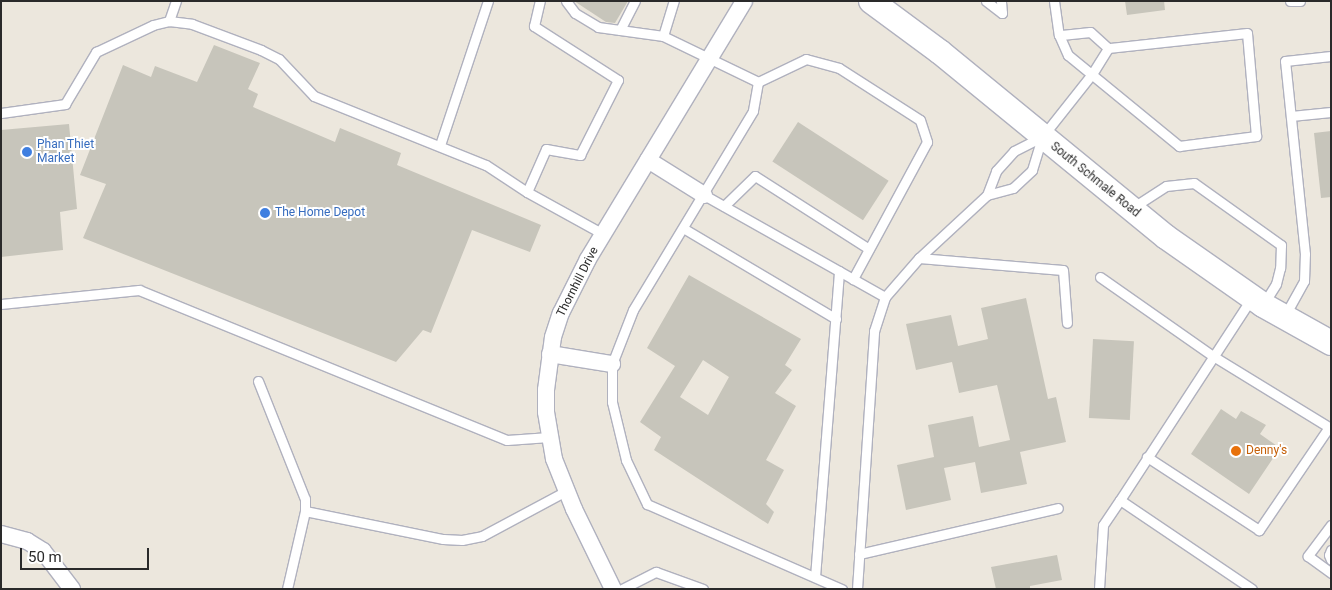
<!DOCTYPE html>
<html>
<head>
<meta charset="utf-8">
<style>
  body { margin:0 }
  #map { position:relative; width:1332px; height:590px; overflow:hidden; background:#ece7dd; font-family:Roboto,sans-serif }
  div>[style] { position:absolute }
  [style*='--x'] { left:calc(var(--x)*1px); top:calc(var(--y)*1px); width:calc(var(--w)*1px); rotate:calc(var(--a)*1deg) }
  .building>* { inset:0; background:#c7c5bb; transform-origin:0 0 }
  .roads { filter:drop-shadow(1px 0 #b0b1be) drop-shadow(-1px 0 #b0b1be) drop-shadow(0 1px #b0b1be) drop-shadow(0 -1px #b0b1be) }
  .lane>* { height:9px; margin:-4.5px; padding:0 4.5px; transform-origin:4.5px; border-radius:4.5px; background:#fff }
  .street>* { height:16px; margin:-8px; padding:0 8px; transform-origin:8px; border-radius:8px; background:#fff }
  .secondary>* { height:24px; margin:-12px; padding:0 12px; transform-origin:12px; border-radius:12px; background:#fff }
  .dots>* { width:14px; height:14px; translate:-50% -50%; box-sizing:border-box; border:2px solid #fff; border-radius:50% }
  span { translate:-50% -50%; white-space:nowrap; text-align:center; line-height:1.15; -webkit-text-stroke:4px #fff; paint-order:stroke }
  .shop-label { font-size:12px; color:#366cbe }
  .left { translate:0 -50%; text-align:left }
  .street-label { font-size:12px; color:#2a2a2a }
  .food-label { font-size:12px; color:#c56008 }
  .frame { position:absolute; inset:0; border:2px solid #2a2a2a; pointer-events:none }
  .scale { position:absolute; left:20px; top:548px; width:129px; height:22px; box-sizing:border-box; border:2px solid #2a2a2a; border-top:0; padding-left:6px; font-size:15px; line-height:18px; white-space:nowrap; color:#2a2a2a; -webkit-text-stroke:4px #fff; paint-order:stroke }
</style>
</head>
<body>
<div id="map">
  <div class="building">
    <i style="clip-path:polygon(574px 1px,628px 1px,615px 23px,606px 22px)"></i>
    <i style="clip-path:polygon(1125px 1px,1164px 1px,1165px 10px,1127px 15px)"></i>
    <i style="clip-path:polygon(214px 45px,260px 63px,248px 89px,258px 94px,253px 107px,335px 142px,340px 128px,401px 153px,397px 165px,541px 225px,530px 252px,472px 230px,431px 333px,423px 330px,396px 362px,83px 238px,106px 184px,80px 175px,123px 65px,151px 77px,155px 66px,197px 82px)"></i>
    <i style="left:798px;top:122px;width:108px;height:47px;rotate:33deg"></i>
    <i style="clip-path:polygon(69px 124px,77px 209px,60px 212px,63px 250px,1px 257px,1px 130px)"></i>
    <i style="clip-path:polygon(1331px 131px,1331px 197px,1321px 198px,1314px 133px)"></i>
    <i style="clip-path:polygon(evenodd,689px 275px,801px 339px,785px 365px,792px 370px,775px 393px,796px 406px,766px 460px,784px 470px,766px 504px,774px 512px,768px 524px,654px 450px,661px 437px,640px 422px,675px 366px,647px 348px,689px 275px,703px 360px,729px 377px,708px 415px,680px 397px,703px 360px)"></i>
    <i style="clip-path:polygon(1026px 298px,1048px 399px,1056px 397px,1066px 442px,1020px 452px,1027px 484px,981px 493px,975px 462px,944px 468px,951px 500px,906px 510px,897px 465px,934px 457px,928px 425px,973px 416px,979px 447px,1010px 440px,997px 385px,959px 393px,952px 362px,916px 370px,906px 324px,951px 315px,958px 346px,988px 339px,981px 308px)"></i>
    <i style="left:1093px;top:339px;width:41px;height:79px;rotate:3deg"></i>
    <i style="clip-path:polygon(1221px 409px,1236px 419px,1241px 411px,1266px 425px,1260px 434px,1280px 448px,1249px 494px,1191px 454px)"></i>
    <i style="clip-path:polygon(1057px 555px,1062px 580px,1030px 586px,1030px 589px,996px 589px,991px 567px)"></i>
  </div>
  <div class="roads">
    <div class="lane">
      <i style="--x:566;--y:1;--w:15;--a:53"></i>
      <i style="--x:575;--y:13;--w:27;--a:31"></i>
      <i style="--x:598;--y:27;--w:66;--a:7.9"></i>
      <i style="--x:663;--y:36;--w:106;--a:25.8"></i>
      <i style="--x:758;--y:82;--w:53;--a:-25.6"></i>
      <i style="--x:806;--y:59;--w:34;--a:15"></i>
      <i style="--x:839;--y:68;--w:96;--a:32.7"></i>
      <i style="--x:920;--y:120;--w:23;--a:72"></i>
      <i style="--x:927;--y:142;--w:156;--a:118.4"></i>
      <i style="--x:986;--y:1;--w:20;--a:37"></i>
      <i style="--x:1002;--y:13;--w:12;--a:-95"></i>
      <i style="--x:1054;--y:1;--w:34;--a:82"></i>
      <i style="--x:1059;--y:35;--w:22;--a:66"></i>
      <i style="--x:1068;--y:55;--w:144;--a:39.3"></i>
      <i style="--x:1179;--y:146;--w:78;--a:-7.4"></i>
      <i style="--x:1256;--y:136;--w:103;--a:-95"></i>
      <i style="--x:1247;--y:33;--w:140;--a:173.8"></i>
      <i style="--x:1108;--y:48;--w:24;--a:-138"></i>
      <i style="--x:1090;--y:32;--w:31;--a:174"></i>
      <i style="--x:1290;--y:1;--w:10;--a:0"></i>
      <i style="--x:169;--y:21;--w:21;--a:-71"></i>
      <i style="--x:620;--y:30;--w:33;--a:-63"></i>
      <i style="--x:663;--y:36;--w:37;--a:-73"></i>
      <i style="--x:758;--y:82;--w:29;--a:100"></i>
      <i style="--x:753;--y:111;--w:232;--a:121.1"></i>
      <i style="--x:633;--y:310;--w:58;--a:111.3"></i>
      <i style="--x:612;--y:364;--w:38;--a:90"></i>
      <i style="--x:612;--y:402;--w:60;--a:76.4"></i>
      <i style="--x:626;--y:460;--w:49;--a:64.5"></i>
      <i style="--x:647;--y:504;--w:213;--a:23.6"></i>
      <i style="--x:1;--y:113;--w:65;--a:-8"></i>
      <i style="--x:65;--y:104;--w:61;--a:-59.2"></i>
      <i style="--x:96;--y:52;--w:63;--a:-25.3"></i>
      <i style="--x:153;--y:25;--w:16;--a:-14"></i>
      <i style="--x:169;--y:21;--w:23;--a:7"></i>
      <i style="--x:192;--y:24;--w:74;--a:20.6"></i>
      <i style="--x:261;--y:50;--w:20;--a:27"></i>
      <i style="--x:279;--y:59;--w:51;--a:46.6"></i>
      <i style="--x:314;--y:96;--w:185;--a:21.9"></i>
      <i style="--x:486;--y:165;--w:49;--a:33.4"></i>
      <i style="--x:527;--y:192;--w:87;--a:28.9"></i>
      <i style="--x:1291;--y:116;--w:40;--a:-5.7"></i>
      <i style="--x:440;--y:145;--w:152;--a:-71.6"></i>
      <i style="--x:527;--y:192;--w:47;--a:-66.2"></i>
      <i style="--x:546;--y:149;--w:35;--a:10"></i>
      <i style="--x:580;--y:155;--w:84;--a:-63.1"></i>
      <i style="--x:618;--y:80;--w:100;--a:-147.3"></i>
      <i style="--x:534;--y:26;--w:26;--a:-77"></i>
      <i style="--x:704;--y:195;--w:208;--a:29.4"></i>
      <i style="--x:987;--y:195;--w:27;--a:-15"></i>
      <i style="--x:1013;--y:188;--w:26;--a:-43"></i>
      <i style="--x:1032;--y:170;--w:34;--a:-73"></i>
      <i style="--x:1042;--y:137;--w:80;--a:-51.6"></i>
      <i style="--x:1092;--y:74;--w:31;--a:-58"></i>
      <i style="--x:724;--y:206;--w:43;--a:-44.1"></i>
      <i style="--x:755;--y:176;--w:135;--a:32.6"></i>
      <i style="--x:1132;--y:208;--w:40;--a:-32.9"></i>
      <i style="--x:1166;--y:186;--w:28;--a:-6"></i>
      <i style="--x:1194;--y:183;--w:107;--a:35.5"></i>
      <i style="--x:1281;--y:245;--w:23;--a:92"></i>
      <i style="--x:1280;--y:268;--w:16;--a:104"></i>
      <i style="--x:1276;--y:284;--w:25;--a:122"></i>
      <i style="--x:683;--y:228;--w:178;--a:30.7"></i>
      <i style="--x:919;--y:258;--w:144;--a:4.8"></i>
      <i style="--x:1063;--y:270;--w:53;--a:85.7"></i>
      <i style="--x:1100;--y:277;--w:138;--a:35"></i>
      <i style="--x:1213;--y:356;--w:136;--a:31.5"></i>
      <i style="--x:1329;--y:427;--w:125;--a:124.2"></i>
      <i style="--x:1259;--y:530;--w:134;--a:-146.9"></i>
      <i style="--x:1251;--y:299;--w:240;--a:123.1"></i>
      <i style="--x:1120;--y:500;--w:159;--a:34"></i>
      <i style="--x:1;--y:304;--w:139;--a:-5.8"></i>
      <i style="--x:139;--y:290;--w:397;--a:22.2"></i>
      <i style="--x:507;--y:440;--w:42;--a:-4.1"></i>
      <i style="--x:1284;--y:317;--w:41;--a:-60.9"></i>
      <i style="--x:1304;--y:281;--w:27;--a:-88"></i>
      <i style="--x:1305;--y:254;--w:194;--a:-95.9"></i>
      <i style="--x:1285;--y:61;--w:46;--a:-6.2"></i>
      <i style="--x:258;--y:381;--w:127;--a:68.3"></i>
      <i style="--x:305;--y:499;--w:12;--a:90"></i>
      <i style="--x:305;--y:511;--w:141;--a:11.5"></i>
      <i style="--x:443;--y:539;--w:19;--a:3"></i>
      <i style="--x:462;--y:540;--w:20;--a:-11"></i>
      <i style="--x:482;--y:536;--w:95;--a:-28.2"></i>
      <i style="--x:1331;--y:525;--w:39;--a:127"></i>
      <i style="--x:1308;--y:556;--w:29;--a:36"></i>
      <i style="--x:1331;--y:550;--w:5;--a:112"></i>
      <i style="--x:1329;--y:555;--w:5;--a:68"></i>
      <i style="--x:859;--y:554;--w:204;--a:-13"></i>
      <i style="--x:815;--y:577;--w:307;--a:-85.5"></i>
      <i style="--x:287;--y:589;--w:80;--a:-77"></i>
      <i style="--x:622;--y:589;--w:38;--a:-27"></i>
      <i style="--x:656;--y:572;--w:50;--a:19.9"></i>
      <i style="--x:857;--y:589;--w:259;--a:-86.2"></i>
      <i style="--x:874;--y:331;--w:36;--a:-72"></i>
      <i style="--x:885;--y:297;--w:52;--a:-48.9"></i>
      <i style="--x:919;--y:258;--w:93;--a:-42.8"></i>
      <i style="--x:987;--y:195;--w:26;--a:-69"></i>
      <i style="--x:996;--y:171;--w:27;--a:-48"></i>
      <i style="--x:1014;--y:151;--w:31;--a:-27"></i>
      <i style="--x:1099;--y:589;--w:64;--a:-86.4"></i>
      <i style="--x:1103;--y:525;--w:30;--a:-56"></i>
    </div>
    <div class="street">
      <i style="--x:648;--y:160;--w:66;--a:32"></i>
      <i style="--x:550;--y:354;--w:63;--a:9.2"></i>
      <i style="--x:1;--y:534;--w:27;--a:15"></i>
      <i style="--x:27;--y:541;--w:19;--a:32"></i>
      <i style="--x:43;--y:551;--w:48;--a:52.7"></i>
      <i style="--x:613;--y:589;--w:89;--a:-116"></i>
      <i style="--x:574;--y:509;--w:54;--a:-111.8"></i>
      <i style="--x:554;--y:459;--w:48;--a:-99.7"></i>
      <i style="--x:546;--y:412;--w:22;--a:-90"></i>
      <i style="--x:546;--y:390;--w:53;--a:-82.5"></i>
      <i style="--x:553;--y:337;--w:25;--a:-72"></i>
      <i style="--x:561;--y:313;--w:60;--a:-63.4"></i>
      <i style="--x:588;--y:259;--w:301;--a:-58.8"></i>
    </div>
    <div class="secondary">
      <i style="--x:871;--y:1;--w:86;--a:36.5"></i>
      <i style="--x:940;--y:52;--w:292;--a:39.3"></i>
      <i style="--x:1166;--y:237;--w:118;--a:35"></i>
      <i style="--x:1263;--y:305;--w:78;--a:29.2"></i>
    </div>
  </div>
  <div class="dots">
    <i style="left:27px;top:152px;background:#3f7fe0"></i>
    <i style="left:265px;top:213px;background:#3f7fe0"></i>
    <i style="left:1236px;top:451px;background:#e8710a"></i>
  </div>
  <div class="shop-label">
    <span class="left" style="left:37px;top:152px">Phan Thiet<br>Market</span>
    <span class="left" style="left:275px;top:213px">The Home Depot</span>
  </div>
  <div class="street-label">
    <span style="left:1095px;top:180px;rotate:39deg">South Schmale Road</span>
    <span style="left:578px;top:282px;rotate:-63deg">Thornhill Drive</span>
  </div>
  <div class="food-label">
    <span class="left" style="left:1246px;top:451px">Denny's</span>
  </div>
  <div class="frame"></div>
  <div class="scale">50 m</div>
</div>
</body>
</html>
